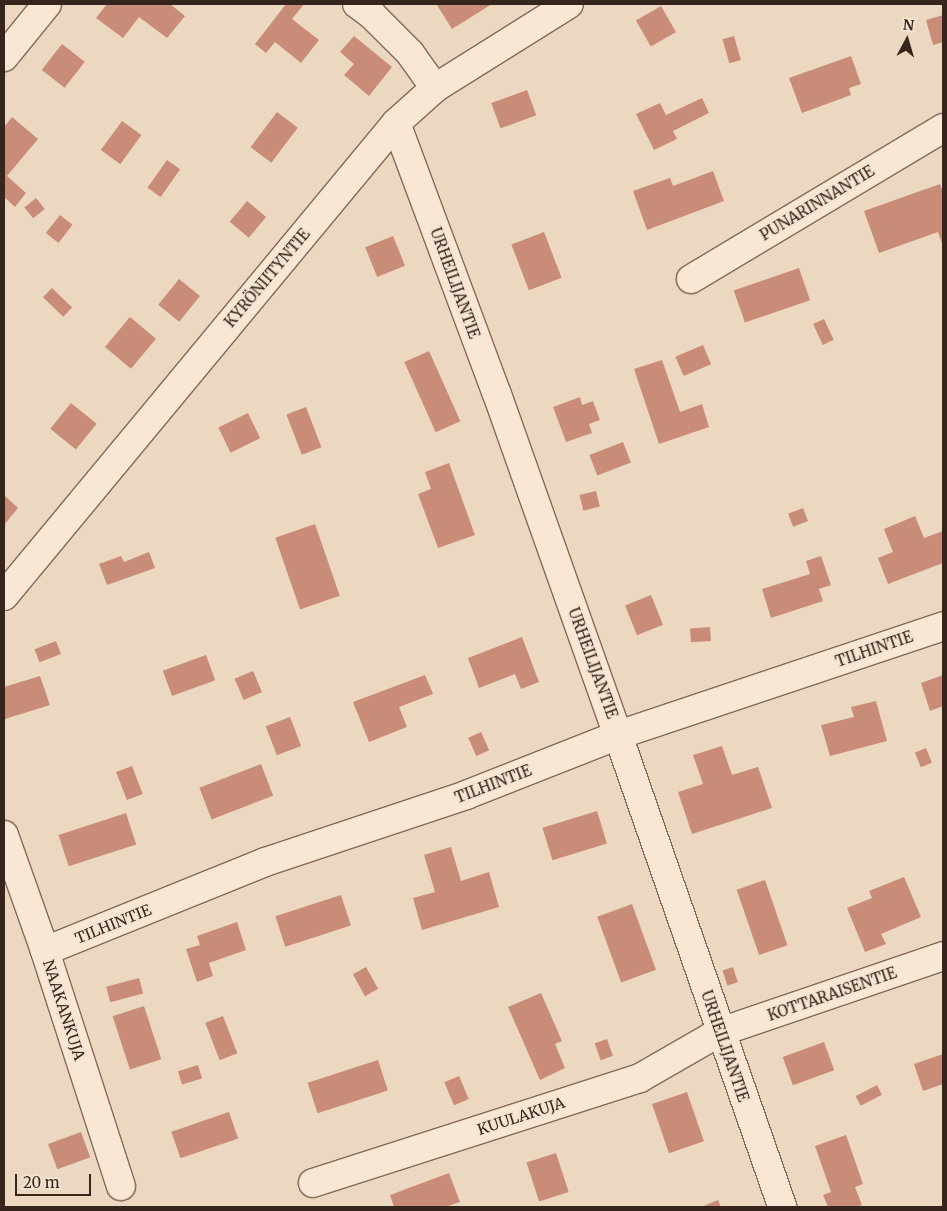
<!DOCTYPE html>
<html>
<head>
<meta charset="utf-8">
<style>
  body { margin:0 }
  #map { position:relative; width:947px; height:1211px; overflow:hidden; background:#ecd8c1; font-family:Merriweather,serif }
  div>[style] { position:absolute }
  [style*='--x'] { left:calc(var(--x)*1px); top:calc(var(--y)*1px); width:calc(var(--w)*1px); rotate:calc(var(--a)*1deg) }
  .building>* { inset:0; background:#c98c78; transform-origin:0 0 }
  .roads { filter:drop-shadow(1px 0 #856959) drop-shadow(-1px 0 #856959) drop-shadow(0 1px #856959) drop-shadow(0 -1px #856959) }
  .street>* { height:28px; margin:-14px; padding:0 14px; transform-origin:14px; border-radius:14px; background:#f8e7d4 }
  span { translate:-50% -50%; white-space:nowrap; text-align:center; line-height:1.15; -webkit-text-stroke:4px #f4e3d0; paint-order:stroke }
  .street-label { font-size:15px; color:#35251d }
  .frame { position:absolute; inset:0; border:5px solid #35251d; pointer-events:none }
  .north { position:absolute; left:882px; top:15px; width:50px; height:50px; -webkit-text-stroke:4px #f4e3d0; paint-order:stroke; rotate:6deg; font-size:14px; font-weight:700; line-height:20px; text-align:center; color:#35251d }
  .north::after { content:''; display:block; margin:auto; width:18px; height:22px; background:#35251d; clip-path:polygon(50% 0,100% 100%,50% 72%,0 100%) }
  .scale { position:absolute; left:15px; top:1174px; width:76px; height:22px; box-sizing:border-box; border:2px solid #35251d; border-top:0; padding-left:6px; font-size:15px; line-height:18px; white-space:nowrap; color:#35251d; -webkit-text-stroke:4px #f4e3d0; paint-order:stroke }
</style>
</head>
<body>
<div id="map">
  <div class="building">
    <i style="clip-path:polygon(107px 4px,170px 4px,185px 16px,167px 38px,139px 17px,123px 38px,96px 18px)"></i>
    <i style="clip-path:polygon(286px 4px,304px 4px,292px 19px,319px 40px,301px 63px,275px 42px,266px 53px,255px 44px)"></i>
    <i style="clip-path:polygon(439px 4px,492px 4px,452px 29px,437px 5px)"></i>
    <i style="left:661px;top:6px;width:30px;height:29px;rotate:60deg"></i>
    <i style="clip-path:polygon(943px 15px,943px 42px,933px 45px,926px 20px)"></i>
    <i style="clip-path:polygon(354px 36px,392px 67px,369px 96px,344px 75px,354px 64px,340px 52px)"></i>
    <i style="left:734px;top:36px;width:25px;height:12px;rotate:74deg"></i>
    <i style="left:62px;top:44px;width:29px;height:33px;rotate:38deg"></i>
    <i style="clip-path:polygon(851px 56px,861px 84px,849px 88px,851px 95px,802px 113px,789px 78px)"></i>
    <i style="left:527px;top:90px;width:27px;height:38px;rotate:70deg"></i>
    <i style="clip-path:polygon(702px 98px,709px 113px,673px 131px,677px 139px,654px 150px,636px 114px,660px 103px,666px 115px)"></i>
    <i style="left:277px;top:112px;width:26px;height:44px;rotate:37deg"></i>
    <i style="clip-path:polygon(12px 117px,38px 139px,7px 176px,26px 193px,15px 207px,4px 197px,4px 127px)"></i>
    <i style="left:122px;top:121px;width:24px;height:36px;rotate:36deg"></i>
    <i style="left:167px;top:160px;width:16px;height:34px;rotate:35deg"></i>
    <i style="clip-path:polygon(713px 171px,724px 201px,647px 230px,633px 191px,670px 178px,673px 186px)"></i>
    <i style="clip-path:polygon(940px 184px,943px 192px,943px 246px,938px 232px,879px 253px,864px 211px)"></i>
    <i style="left:36px;top:198px;width:14px;height:15px;rotate:51deg"></i>
    <i style="left:247px;top:201px;width:25px;height:27px;rotate:40deg"></i>
    <i style="left:60px;top:215px;width:16px;height:23px;rotate:38deg"></i>
    <i style="left:544px;top:232px;width:49px;height:35px;rotate:69deg"></i>
    <i style="left:393px;top:236px;width:32px;height:30px;rotate:68deg"></i>
    <i style="left:799px;top:268px;width:34px;height:69px;rotate:71deg"></i>
    <i style="left:179px;top:279px;width:27px;height:33px;rotate:39deg"></i>
    <i style="left:52px;top:288px;width:28px;height:13px;rotate:44deg"></i>
    <i style="left:130px;top:317px;width:34px;height:39px;rotate:40deg"></i>
    <i style="left:824px;top:319px;width:23px;height:12px;rotate:65deg"></i>
    <i style="left:703px;top:345px;width:21px;height:30px;rotate:67deg"></i>
    <i style="left:429px;top:351px;width:77px;height:27px;rotate:66deg"></i>
    <i style="clip-path:polygon(662px 360px,680px 412px,702px 404px,709px 427px,659px 444px,634px 369px)"></i>
    <i style="clip-path:polygon(580px 397px,582px 405px,593px 401px,600px 420px,589px 424px,592px 433px,566px 442px,553px 407px)"></i>
    <i style="left:71px;top:403px;width:33px;height:33px;rotate:39deg"></i>
    <i style="left:306px;top:407px;width:43px;height:21px;rotate:69deg"></i>
    <i style="left:248px;top:413px;width:28px;height:33px;rotate:64deg"></i>
    <i style="left:623px;top:442px;width:22px;height:36px;rotate:69deg"></i>
    <i style="clip-path:polygon(449px 463px,475px 535px,438px 548px,418px 494px,431px 489px,425px 472px)"></i>
    <i style="left:596px;top:491px;width:16px;height:17px;rotate:76deg"></i>
    <i style="clip-path:polygon(4px 495px,18px 508px,4px 525px)"></i>
    <i style="left:803px;top:508px;width:14px;height:16px;rotate:69deg"></i>
    <i style="clip-path:polygon(915px 516px,924px 538px,943px 531px,943px 563px,888px 584px,878px 558px,893px 552px,884px 529px)"></i>
    <i style="left:315px;top:524px;width:76px;height:42px;rotate:71deg"></i>
    <i style="clip-path:polygon(149px 552px,155px 568px,107px 585px,99px 564px,121px 556px,124px 562px)"></i>
    <i style="clip-path:polygon(821px 556px,831px 585px,819px 589px,823px 601px,771px 618px,762px 589px,810px 574px,806px 561px)"></i>
    <i style="left:651px;top:595px;width:32px;height:28px;rotate:68deg"></i>
    <i style="left:710px;top:627px;width:14px;height:20px;rotate:86deg"></i>
    <i style="clip-path:polygon(522px 637px,539px 682px,521px 689px,515px 674px,479px 688px,468px 658px)"></i>
    <i style="left:56px;top:641px;width:14px;height:23px;rotate:69deg"></i>
    <i style="left:206px;top:655px;width:27px;height:46px;rotate:70deg"></i>
    <i style="left:253px;top:671px;width:23px;height:20px;rotate:67deg"></i>
    <i style="clip-path:polygon(425px 675px,433px 694px,399px 707px,407px 727px,369px 742px,353px 702px)"></i>
    <i style="clip-path:polygon(943px 675px,943px 706px,930px 711px,921px 683px)"></i>
    <i style="clip-path:polygon(40px 676px,50px 705px,5px 719px,4px 687px)"></i>
    <i style="clip-path:polygon(876px 701px,887px 741px,830px 756px,821px 725px,854px 717px,851px 707px)"></i>
    <i style="left:290px;top:717px;width:31px;height:26px;rotate:69deg"></i>
    <i style="left:481px;top:732px;width:20px;height:14px;rotate:66deg"></i>
    <i style="clip-path:polygon(722px 746px,732px 775px,758px 767px,772px 808px,692px 834px,678px 792px,703px 784px,693px 755px)"></i>
    <i style="left:926px;top:748px;width:16px;height:12px;rotate:68deg"></i>
    <i style="left:261px;top:764px;width:34px;height:66px;rotate:69deg"></i>
    <i style="left:132px;top:766px;width:30px;height:17px;rotate:69deg"></i>
    <i style="left:597px;top:811px;width:34px;height:57px;rotate:73deg"></i>
    <i style="left:126px;top:813px;width:33px;height:71px;rotate:72deg"></i>
    <i style="clip-path:polygon(451px 847px,461px 881px,489px 872px,499px 907px,422px 930px,413px 898px,435px 892px,424px 855px)"></i>
    <i style="clip-path:polygon(904px 877px,921px 917px,881px 934px,886px 944px,865px 952px,847px 908px,872px 898px,869px 891px)"></i>
    <i style="left:765px;top:880px;width:69px;height:30px;rotate:71deg"></i>
    <i style="left:341px;top:895px;width:32px;height:69px;rotate:72deg"></i>
    <i style="left:632px;top:904px;width:70px;height:37px;rotate:70deg"></i>
    <i style="clip-path:polygon(237px 922px,246px 950px,209px 963px,213px 976px,197px 982px,186px 949px,200px 945px,197px 936px)"></i>
    <i style="left:366px;top:967px;width:25px;height:15px;rotate:61deg"></i>
    <i style="left:733px;top:967px;width:16px;height:11px;rotate:72deg"></i>
    <i style="left:139px;top:978px;width:16px;height:34px;rotate:75deg"></i>
    <i style="clip-path:polygon(541px 993px,562px 1041px,555px 1044px,565px 1068px,540px 1080px,508px 1007px)"></i>
    <i style="left:144px;top:1006px;width:56px;height:33px;rotate:72deg"></i>
    <i style="left:223px;top:1016px;width:40px;height:19px;rotate:69deg"></i>
    <i style="left:607px;top:1039px;width:18px;height:13px;rotate:71deg"></i>
    <i style="left:824px;top:1042px;width:30px;height:44px;rotate:70deg"></i>
    <i style="clip-path:polygon(943px 1054px,943px 1084px,923px 1091px,914px 1064px)"></i>
    <i style="left:378px;top:1060px;width:32px;height:74px;rotate:72deg"></i>
    <i style="left:198px;top:1065px;width:14px;height:21px;rotate:73deg"></i>
    <i style="left:459px;top:1076px;width:25px;height:16px;rotate:67deg"></i>
    <i style="left:877px;top:1085px;width:11px;height:24px;rotate:63deg"></i>
    <i style="left:687px;top:1092px;width:52px;height:37px;rotate:71deg"></i>
    <i style="left:229px;top:1112px;width:28px;height:61px;rotate:71deg"></i>
    <i style="left:81px;top:1132px;width:27px;height:35px;rotate:70deg"></i>
    <i style="clip-path:polygon(846px 1135px,863px 1184px,855px 1187px,862px 1205px,855px 1207px,828px 1207px,823px 1195px,831px 1192px,815px 1146px)"></i>
    <i style="left:556px;top:1153px;width:41px;height:31px;rotate:72deg"></i>
    <i style="clip-path:polygon(449px 1173px,460px 1202px,445px 1207px,394px 1207px,390px 1195px)"></i>
    <i style="clip-path:polygon(718px 1200px,721px 1207px,701px 1207px)"></i>
  </div>
  <div class="roads">
    <div class="street">
      <i style="--x:357;--y:4;--w:19;--a:36"></i>
      <i style="--x:372;--y:15;--w:54;--a:45"></i>
      <i style="--x:410;--y:53;--w:43;--a:54.5"></i>
      <i style="--x:4;--y:57;--w:68;--a:-50.9"></i>
      <i style="--x:396;--y:123;--w:289;--a:69.6"></i>
      <i style="--x:497;--y:394;--w:362;--a:70.5"></i>
      <i style="--x:618;--y:735;--w:500;--a:70.8"></i>
      <i style="--x:691;--y:279;--w:294;--a:-30.9"></i>
      <i style="--x:4;--y:596;--w:614;--a:-50.35"></i>
      <i style="--x:396;--y:123;--w:52;--a:-41.9"></i>
      <i style="--x:435;--y:88;--w:158;--a:-32.1"></i>
      <i style="--x:4;--y:835;--w:123;--a:70.5"></i>
      <i style="--x:45;--y:951;--w:247;--a:72.1"></i>
      <i style="--x:45;--y:951;--w:237;--a:-22"></i>
      <i style="--x:265;--y:862;--w:212;--a:-18.4"></i>
      <i style="--x:466;--y:795;--w:163;--a:-21.5"></i>
      <i style="--x:618;--y:735;--w:343;--a:-18.5"></i>
      <i style="--x:313;--y:1183;--w:343;--a:-17.8"></i>
      <i style="--x:640;--y:1078;--w:92;--a:-29.9"></i>
      <i style="--x:720;--y:1032;--w:236;--a:-18.8"></i>
    </div>
  </div>
  <div class="street-label">
    <span style="left:817px;top:203px;rotate:-31deg">PUNARINNANTIE</span>
    <span style="left:267px;top:278px;rotate:-50deg">KYRÖNIITYNTIE</span>
    <span style="left:455px;top:283px;rotate:70deg">URHEILIJANTIE</span>
    <span style="left:874px;top:649px;rotate:-19deg">TILHINTIE</span>
    <span style="left:593px;top:663px;rotate:70deg">URHEILIJANTIE</span>
    <span style="left:493px;top:784px;rotate:-21deg">TILHINTIE</span>
    <span style="left:113px;top:924px;rotate:-22deg">TILHINTIE</span>
    <span style="left:832px;top:994px;rotate:-19deg">KOTTARAISENTIE</span>
    <span style="left:64px;top:1010px;rotate:72deg">NAAKANKUJA</span>
    <span style="left:725px;top:1046px;rotate:71deg">URHEILIJANTIE</span>
    <span style="left:521px;top:1116px;rotate:-18deg">KUULAKUJA</span>
  </div>
  <div class="frame"></div>
  <div class="north">N</div>
  <div class="scale">20 m</div>
</div>
</body>
</html>
